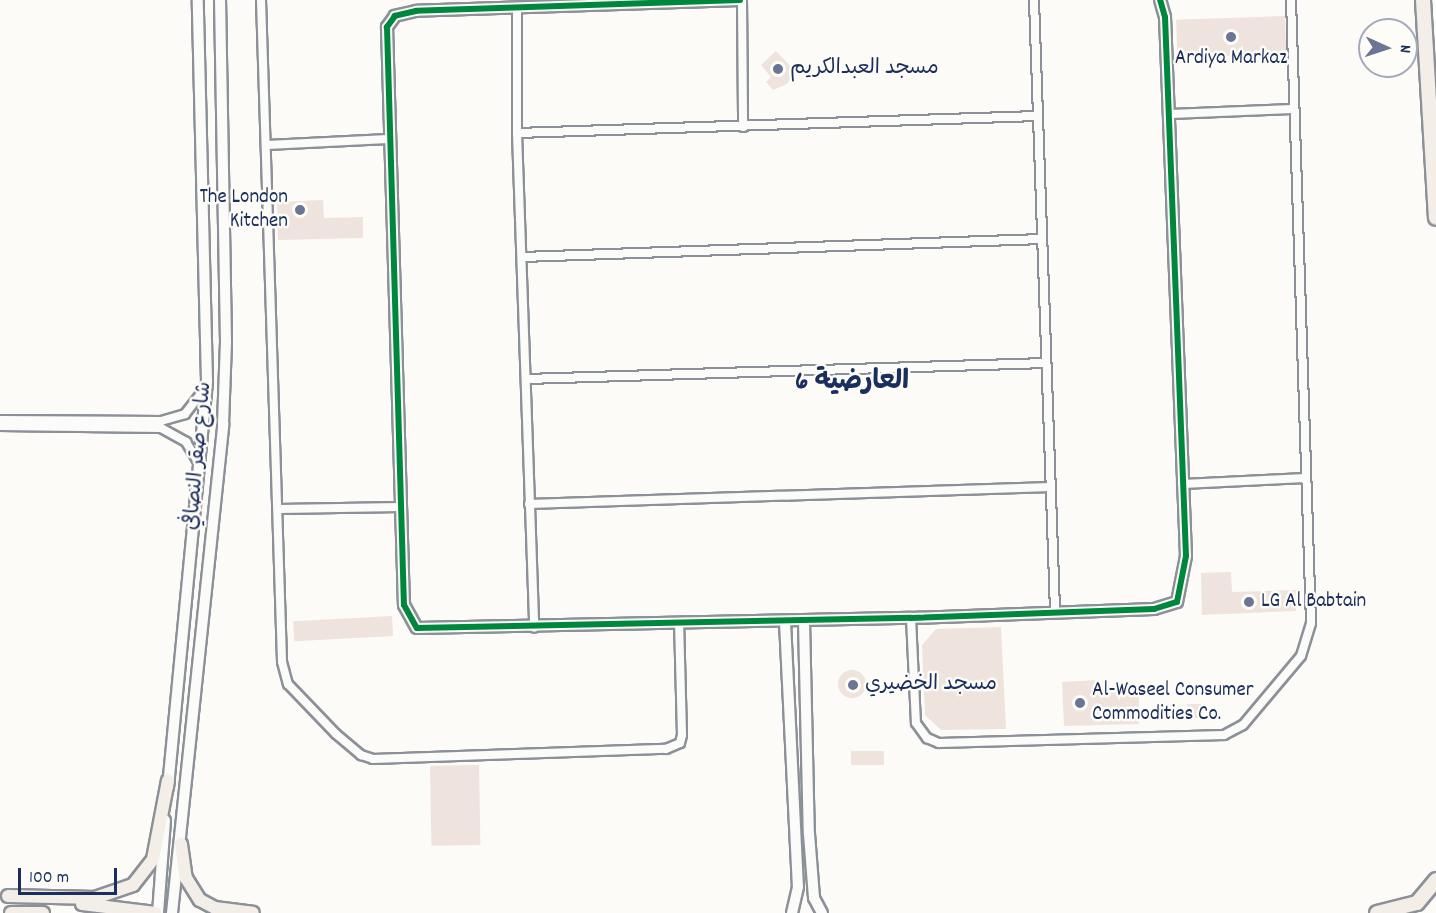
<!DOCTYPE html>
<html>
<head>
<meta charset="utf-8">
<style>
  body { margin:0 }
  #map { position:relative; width:1436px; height:913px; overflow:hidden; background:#fcfbf8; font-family:Dekko,"Playpen Sans Arabic",sans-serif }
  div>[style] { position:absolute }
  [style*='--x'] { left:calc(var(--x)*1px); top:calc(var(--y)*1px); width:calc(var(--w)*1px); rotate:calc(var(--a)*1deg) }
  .building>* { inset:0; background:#eee3dd; transform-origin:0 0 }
  .round { border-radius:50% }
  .roads { filter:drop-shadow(2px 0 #8c9097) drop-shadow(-2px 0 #8c9097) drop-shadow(0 2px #8c9097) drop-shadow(0 -2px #8c9097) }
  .street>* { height:8px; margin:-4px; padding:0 4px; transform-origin:4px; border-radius:4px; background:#fbfbf9 }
  .secondary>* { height:10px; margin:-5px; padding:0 5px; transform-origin:5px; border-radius:5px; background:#fbfbf9 }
  .primary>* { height:12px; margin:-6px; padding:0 6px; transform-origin:6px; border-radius:6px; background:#f3eee8 }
  .highway>* { height:14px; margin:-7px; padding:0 7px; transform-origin:7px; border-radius:7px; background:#f3eee8 }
  .cycleway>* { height:6px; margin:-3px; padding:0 3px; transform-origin:3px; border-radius:3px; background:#00873e }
  .dots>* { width:16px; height:16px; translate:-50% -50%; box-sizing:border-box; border:3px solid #fdfcf7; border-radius:50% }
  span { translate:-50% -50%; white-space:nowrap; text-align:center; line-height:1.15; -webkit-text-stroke:5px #fdfcf7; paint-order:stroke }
  .poi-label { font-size:21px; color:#1b2f5e }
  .left { translate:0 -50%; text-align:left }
  .right { translate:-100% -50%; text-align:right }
  .street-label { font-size:21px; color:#1b2f5e }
  .district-label { font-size:27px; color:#1b2f5e; font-weight:700 }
  .north { position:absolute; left:1358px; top:18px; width:60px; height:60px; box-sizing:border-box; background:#fdfcf7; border:2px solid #a3aaba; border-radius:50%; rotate:93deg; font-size:16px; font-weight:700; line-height:24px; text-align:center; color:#1b2f5e }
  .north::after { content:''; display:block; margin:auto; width:21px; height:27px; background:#6a7694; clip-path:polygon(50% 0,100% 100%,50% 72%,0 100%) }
  .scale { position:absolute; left:18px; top:868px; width:99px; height:27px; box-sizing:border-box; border:3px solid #1b2f5e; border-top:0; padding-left:8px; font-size:18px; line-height:21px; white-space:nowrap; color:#1b2f5e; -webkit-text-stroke:4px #fdfcf7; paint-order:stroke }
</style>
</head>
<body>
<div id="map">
  <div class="building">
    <i style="left:1285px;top:16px;width:38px;height:109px;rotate:88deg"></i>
    <i style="clip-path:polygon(776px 51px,796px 72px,787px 84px,773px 90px,766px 82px,771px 77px,761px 65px)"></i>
    <i style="clip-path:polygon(323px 200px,324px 218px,363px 217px,363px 238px,278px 240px,277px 202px)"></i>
    <i style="clip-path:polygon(1231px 572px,1232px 592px,1296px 590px,1296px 611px,1202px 615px,1201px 573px)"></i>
    <i style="left:392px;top:616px;width:20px;height:99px;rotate:87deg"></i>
    <i style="clip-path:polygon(1001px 627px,1006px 729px,941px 730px,925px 715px,922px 645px,936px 629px)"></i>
    <i class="round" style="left:838px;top:670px;width:28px;height:28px"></i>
    <i style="clip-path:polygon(1097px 680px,1097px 692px,1139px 691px,1139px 724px,1064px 726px,1062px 682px)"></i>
    <i style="left:1202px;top:704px;width:14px;height:15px;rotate:90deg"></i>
    <i style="left:884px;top:751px;width:14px;height:33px;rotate:90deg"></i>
    <i style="left:479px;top:765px;width:80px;height:49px;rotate:89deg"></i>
  </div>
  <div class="roads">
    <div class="street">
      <i style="--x:261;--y:0;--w:662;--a:88.18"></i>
      <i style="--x:282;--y:662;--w:23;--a:75"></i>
      <i style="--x:288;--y:684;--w:69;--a:46.2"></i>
      <i style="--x:336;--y:734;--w:33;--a:40"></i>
      <i style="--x:361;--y:755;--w:13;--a:18"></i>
      <i style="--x:373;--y:759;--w:293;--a:-2"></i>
      <i style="--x:666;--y:749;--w:15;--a:-23"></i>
      <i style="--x:680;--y:743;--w:8;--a:-76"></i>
      <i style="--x:682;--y:735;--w:111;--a:-91.5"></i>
      <i style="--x:742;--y:0;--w:127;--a:89.5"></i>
      <i style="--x:1034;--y:0;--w:612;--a:88.03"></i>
      <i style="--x:517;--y:8;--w:125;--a:90"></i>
      <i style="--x:517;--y:133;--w:495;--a:88"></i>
      <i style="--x:1169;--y:114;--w:125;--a:-2.3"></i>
      <i style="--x:517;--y:133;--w:521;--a:-1.87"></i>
      <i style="--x:266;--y:145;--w:123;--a:-2.8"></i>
      <i style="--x:522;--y:257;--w:520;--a:-1.98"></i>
      <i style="--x:526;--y:379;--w:520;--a:-1.76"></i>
      <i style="--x:0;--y:420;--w:161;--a:0.4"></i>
      <i style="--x:161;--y:421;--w:25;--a:-16"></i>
      <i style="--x:185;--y:414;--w:29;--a:-52"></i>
      <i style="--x:0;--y:426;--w:161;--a:0.7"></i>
      <i style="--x:161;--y:428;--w:29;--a:29"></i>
      <i style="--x:186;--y:442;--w:23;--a:59"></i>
      <i style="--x:1182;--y:484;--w:124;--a:-2.8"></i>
      <i style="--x:529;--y:504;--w:522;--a:-1.87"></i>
      <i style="--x:279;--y:509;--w:122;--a:-0.9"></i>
      <i style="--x:911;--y:618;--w:105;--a:87.3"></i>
      <i style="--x:916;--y:723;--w:19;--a:54"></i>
      <i style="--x:927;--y:738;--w:13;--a:23"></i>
      <i style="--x:939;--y:743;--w:285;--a:-1.6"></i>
      <i style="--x:1224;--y:735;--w:21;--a:-28"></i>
      <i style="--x:1243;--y:725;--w:90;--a:-50"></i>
      <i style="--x:1301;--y:656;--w:34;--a:-73"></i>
      <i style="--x:1311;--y:623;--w:623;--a:-91.84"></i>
    </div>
    <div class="secondary">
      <i style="--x:740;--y:0;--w:324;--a:178.1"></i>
      <i style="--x:416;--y:11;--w:22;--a:167"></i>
      <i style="--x:395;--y:16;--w:14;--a:126"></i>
      <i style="--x:387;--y:27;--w:578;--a:88.32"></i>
      <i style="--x:404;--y:605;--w:26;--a:61"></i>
      <i style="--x:417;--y:628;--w:494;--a:-1.2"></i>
      <i style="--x:911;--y:618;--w:243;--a:-2.1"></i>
      <i style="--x:1154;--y:609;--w:24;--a:-17"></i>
      <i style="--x:1177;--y:602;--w:47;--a:-78.9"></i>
      <i style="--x:1186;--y:556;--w:539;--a:-92.23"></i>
      <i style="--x:1165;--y:17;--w:18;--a:-106"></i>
      <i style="--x:804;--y:621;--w:213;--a:88.7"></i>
      <i style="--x:809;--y:834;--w:64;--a:85.5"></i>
      <i style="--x:814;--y:898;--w:17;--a:62"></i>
      <i style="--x:785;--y:622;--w:265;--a:87.2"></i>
      <i style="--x:798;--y:887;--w:27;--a:103"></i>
      <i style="--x:168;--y:787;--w:408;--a:-84.5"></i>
      <i style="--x:207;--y:381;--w:381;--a:-91.4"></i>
      <i style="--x:158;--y:913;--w:93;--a:-85.7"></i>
      <i style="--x:172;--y:913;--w:492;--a:-84"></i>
      <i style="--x:223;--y:424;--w:82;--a:-87.9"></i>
      <i style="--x:226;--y:342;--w:342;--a:-91"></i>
    </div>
    <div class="primary">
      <i style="--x:181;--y:844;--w:34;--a:82"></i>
      <i style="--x:186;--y:878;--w:26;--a:58"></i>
      <i style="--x:200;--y:900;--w:17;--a:28"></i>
      <i style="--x:215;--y:908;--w:38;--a:7"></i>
      <i style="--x:8;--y:896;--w:87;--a:1.3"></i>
      <i style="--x:95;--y:898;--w:40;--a:-18.9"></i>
      <i style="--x:133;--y:885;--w:33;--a:-52"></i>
      <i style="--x:153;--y:859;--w:80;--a:-79.2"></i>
      <i style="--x:82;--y:904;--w:74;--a:7"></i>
      <i style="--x:11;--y:913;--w:32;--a:0"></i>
    </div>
    <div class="highway">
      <i style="--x:1423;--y:0;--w:218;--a:86.6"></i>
      <i style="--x:1377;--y:913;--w:41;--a:-14"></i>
      <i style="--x:1417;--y:903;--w:30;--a:-50"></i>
    </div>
  </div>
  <div class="cycleway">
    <i style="--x:740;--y:0;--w:324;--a:178.1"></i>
    <i style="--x:416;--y:11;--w:22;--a:167"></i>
    <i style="--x:395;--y:16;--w:14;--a:126"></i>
    <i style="--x:387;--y:27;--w:578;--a:88.32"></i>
    <i style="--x:404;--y:605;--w:26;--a:61"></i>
    <i style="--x:417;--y:628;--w:494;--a:-1.2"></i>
    <i style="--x:911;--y:618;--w:243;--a:-2.1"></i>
    <i style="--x:1154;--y:609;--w:24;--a:-17"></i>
    <i style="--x:1177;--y:602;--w:47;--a:-78.9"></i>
    <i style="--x:1186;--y:556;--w:539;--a:-92.23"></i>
    <i style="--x:1165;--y:17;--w:18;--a:-106"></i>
  </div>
  <div class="dots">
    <i style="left:1231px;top:37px;background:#6a7694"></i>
    <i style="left:778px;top:69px;background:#6a7694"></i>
    <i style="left:300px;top:210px;background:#6a7694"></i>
    <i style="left:1249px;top:602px;background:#6a7694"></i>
    <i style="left:853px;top:685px;background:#6a7694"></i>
    <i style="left:1080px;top:703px;background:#6a7694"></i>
  </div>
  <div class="poi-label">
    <span style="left:1231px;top:59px">Ardiya Markaz</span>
    <span class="left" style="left:790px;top:69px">مسجد العبدالكريم</span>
    <span class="right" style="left:288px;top:210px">The London<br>Kitchen</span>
    <span class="left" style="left:1261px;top:602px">LG Al Babtain</span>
    <span class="left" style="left:865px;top:685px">مسجد الخضيري</span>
    <span class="left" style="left:1092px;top:703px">Al-Waseel Consumer<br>Commodities Co.</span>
  </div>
  <div class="street-label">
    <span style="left:199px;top:456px;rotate:-85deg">شارع صقر النصافي</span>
  </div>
  <div class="district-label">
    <span style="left:852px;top:383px">العارضية 6</span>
  </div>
  <div class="north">N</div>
  <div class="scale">100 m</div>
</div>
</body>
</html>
